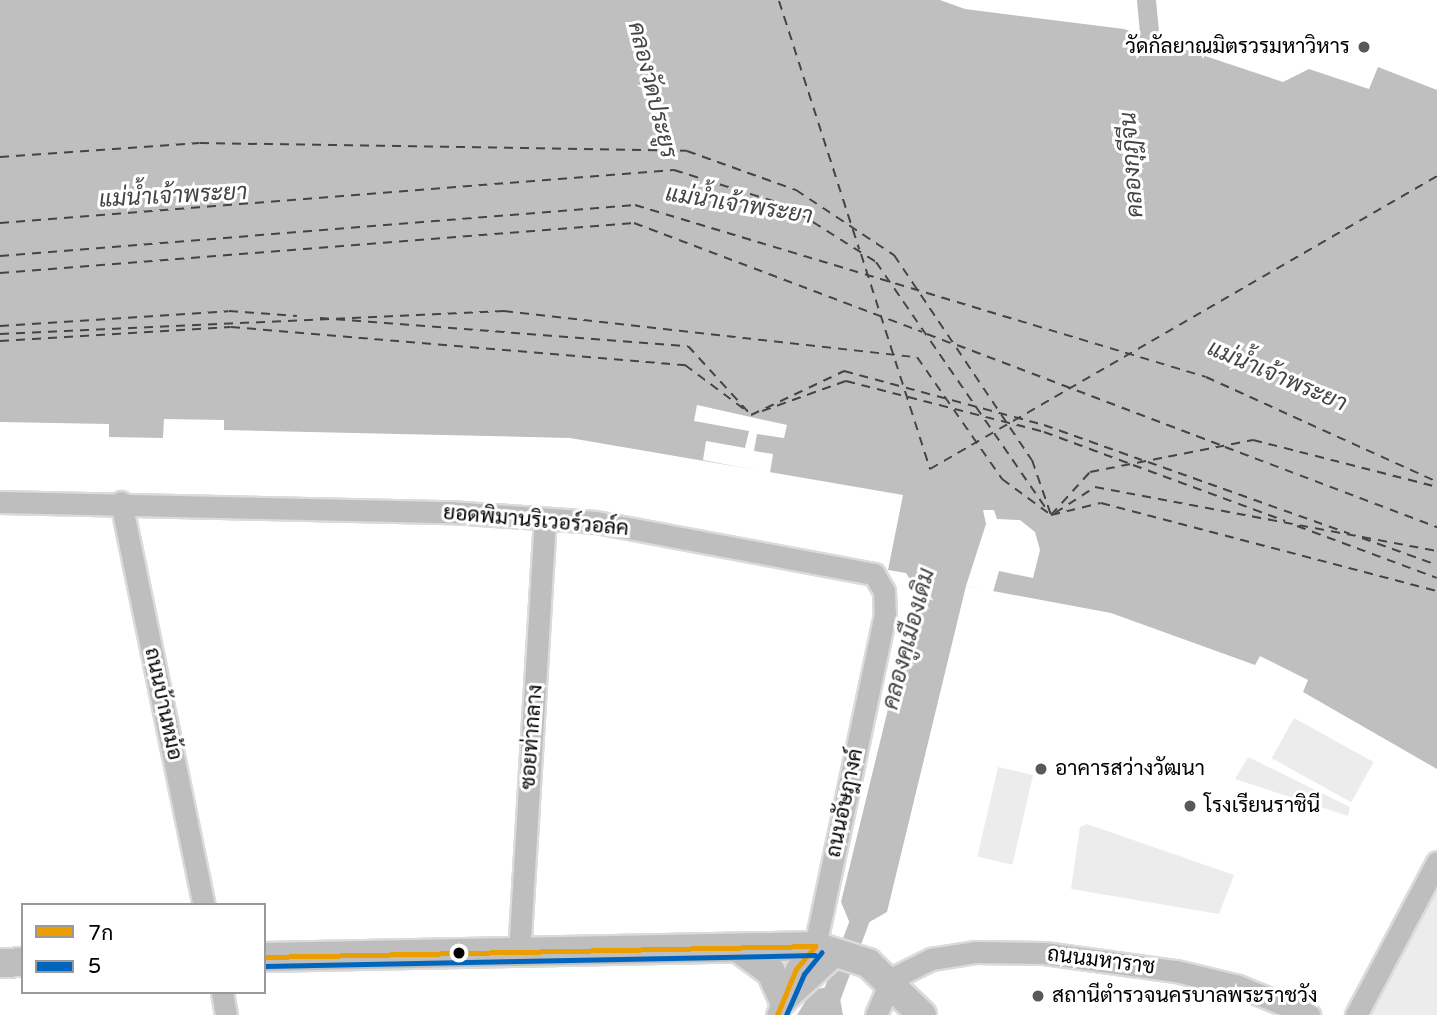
<!DOCTYPE html>
<html>
<head>
<meta charset="utf-8">
<style>
  body { margin:0 }
  #map { position:relative; width:1437px; height:1015px; overflow:hidden; background:#fff; font-family:"Varela Round",Sarabun,sans-serif }
  div>[style] { position:absolute }
  [style*='--x'] { left:calc(var(--x)*1px); top:calc(var(--y)*1px); width:calc(var(--w)*1px); rotate:calc(var(--a)*1deg) }
  .green>* { inset:0; background:#ececec; transform-origin:0 0 }
  .water>* { inset:0; background:#bfbfbf }
  .pier>* { inset:0; background:#fff }
  .canal>* { height:19px; margin:-9.5px; padding:0 9.5px; transform-origin:9.5px; border-radius:9.5px; background:#bfbfbf }
  .ferry>* { height:2px; margin-top:-1px; transform-origin:0; background:repeating-linear-gradient(90deg,#444 0 9px,transparent 0 16px) }
  .roads { filter:drop-shadow(2px 0 #dbdbdb) drop-shadow(-2px 0 #dbdbdb) drop-shadow(0 2px #dbdbdb) drop-shadow(0 -2px #dbdbdb) }
  .minor>* { height:21px; margin:-10.5px; padding:0 10.5px; transform-origin:10.5px; border-radius:10.5px; background:#bebebe }
  .major>* { height:28px; margin:-14px; padding:0 14px; transform-origin:14px; border-radius:14px; background:#bebebe }
  .bus-1>* { height:5px; margin:-2.5px; padding:0 2.5px; transform-origin:2.5px; border-radius:2.5px; background:#eb9e00 }
  .bus-2>* { height:5px; margin:-2.5px; padding:0 2.5px; transform-origin:2.5px; border-radius:2.5px; background:#0065bd }
  .dots>* { width:19px; height:19px; translate:-50% -50%; box-sizing:border-box; border:4px solid #fff; border-radius:50% }
  span { translate:-50% -50%; white-space:nowrap; text-align:center; line-height:1.15; -webkit-text-stroke:6px #fff; paint-order:stroke }
  .poi-label { font-size:21px; color:#000 }
  .right { translate:-100% -50%; text-align:right }
  .left { translate:0 -50%; text-align:left }
  .street-label { font-size:21px; color:#000 }
  .water-label { font-size:23px; color:#444; font-style:italic }
  .legend { position:absolute; left:21px; top:903px; width:245px; height:91px; box-sizing:border-box; background:#fff; border:2px solid #999; margin:0; padding:9px 12px; list-style:none; font-size:21px; color:#000 }
  .legend li { display:flex; align-items:center; gap:14px; height:35px }
  .legend b { width:35px; border:2px solid #999 }
</style>
</head>
<body>
<div id="map">
  <div class="green">
    <i style="left:1294px;top:718px;width:91px;height:46px;rotate:29deg"></i>
    <i style="clip-path:polygon(1248px 757px,1350px 807px,1348px 816px,1235px 779px)"></i>
    <i style="left:998px;top:767px;width:36px;height:92px;rotate:13deg"></i>
    <i style="clip-path:polygon(1087px 824px,1234px 875px,1219px 914px,1071px 889px,1080px 827px)"></i>
    <i style="clip-path:polygon(1437px 886px,1437px 1015px,1370px 1015px)"></i>
  </div>
  <div class="water">
    <i style="clip-path:polygon(0 0,940px 0,965px 9px,1124px 29px,1283px 82px,1309px 69px,1369px 89px,1378px 67px,1437px 90px,1437px 769px,1303px 692px,1308px 680px,1260px 656px,1255px 665px,1111px 613px,966px 586px,887px 912px,867px 927px,851px 926px,841px 902px,917px 590px,906px 573px,888px 570px,903px 495px,570px 438px,224px 430px,224px 420px,164px 419px,163px 438px,109px 437px,109px 424px,0 422px)"></i>
    <i style="clip-path:polygon(828px 987px,839px 993px,843px 1015px,797px 1015px,812px 990px)"></i>
  </div>
  <div class="pier">
    <i style="clip-path:polygon(697px 405px,787px 425px,784px 438px,757px 434px,754px 451px,773px 454px,770px 473px,703px 460px,706px 441px,745px 448px,749px 431px,694px 421px)"></i>
    <i style="clip-path:polygon(983px 510px,994px 510px,997px 519px,1020px 520px,1035px 532px,1040px 550px,1033px 578px,999px 571px,993px 592px,966px 586px,986px 524px)"></i>
    <i style="clip-path:polygon(841px 902px,846px 919px,859px 928px,887px 912px,878px 925px,858px 931px,843px 921px)"></i>
  </div>
  <div class="canal">
    <i style="--x:1146;--y:0;--w:63;--a:84.6"></i>
    <i style="--x:824;--y:1015;--w:117;--a:-69.6"></i>
  </div>
  <div class="ferry">
    <i style="--x:779;--y:1;--w:261;--a:72.1"></i>
    <i style="--x:0;--y:157;--w:200;--a:-4"></i>
    <i style="--x:200;--y:143;--w:487;--a:0.9"></i>
    <i style="--x:687;--y:151;--w:116;--a:19.7"></i>
    <i style="--x:796;--y:190;--w:118;--a:33.6"></i>
    <i style="--x:894;--y:255;--w:247;--a:56.1"></i>
    <i style="--x:1032;--y:460;--w:58;--a:70.9"></i>
    <i style="--x:1051;--y:515;--w:58;--a:-47.8"></i>
    <i style="--x:1090;--y:472;--w:166;--a:-11.1"></i>
    <i style="--x:1253;--y:440;--w:190;--a:14.3"></i>
    <i style="--x:0;--y:223;--w:676;--a:-4.5"></i>
    <i style="--x:674;--y:170;--w:117;--a:17.4"></i>
    <i style="--x:786;--y:205;--w:107;--a:32.3"></i>
    <i style="--x:876;--y:262;--w:303;--a:55.4"></i>
    <i style="--x:861;--y:254;--w:226;--a:72.2"></i>
    <i style="--x:930;--y:469;--w:586;--a:-30.02"></i>
    <i style="--x:0;--y:256;--w:637;--a:-4.59"></i>
    <i style="--x:635;--y:205;--w:596;--a:16.76"></i>
    <i style="--x:1206;--y:377;--w:254;--a:24.4"></i>
    <i style="--x:0;--y:273;--w:636;--a:-4.51"></i>
    <i style="--x:634;--y:223;--w:308;--a:20.7"></i>
    <i style="--x:320;--y:318;--w:369;--a:4.4"></i>
    <i style="--x:688;--y:346;--w:93;--a:47.6"></i>
    <i style="--x:751;--y:415;--w:103;--a:-25.3"></i>
    <i style="--x:844;--y:371;--w:207;--a:15.1"></i>
    <i style="--x:1044;--y:425;--w:104;--a:19.7"></i>
    <i style="--x:0;--y:326;--w:229;--a:-3.7"></i>
    <i style="--x:229;--y:311;--w:68;--a:4.2"></i>
    <i style="--x:0;--y:334;--w:505;--a:-2.61"></i>
    <i style="--x:504;--y:311;--w:416;--a:6.4"></i>
    <i style="--x:917;--y:357;--w:149;--a:55.1"></i>
    <i style="--x:1002;--y:479;--w:61;--a:36.3"></i>
    <i style="--x:1051;--y:515;--w:51;--a:-13.5"></i>
    <i style="--x:1101;--y:503;--w:347;--a:14.7"></i>
    <i style="--x:927;--y:334;--w:26;--a:21"></i>
    <i style="--x:0;--y:341;--w:231;--a:-3.5"></i>
    <i style="--x:231;--y:327;--w:456;--a:4.8"></i>
    <i style="--x:685;--y:365;--w:79;--a:36.7"></i>
    <i style="--x:957;--y:345;--w:281;--a:20.8"></i>
    <i style="--x:762;--y:411;--w:89;--a:-19.7"></i>
    <i style="--x:846;--y:381;--w:204;--a:14.4"></i>
    <i style="--x:1044;--y:432;--w:90;--a:20.3"></i>
    <i style="--x:1225;--y:447;--w:227;--a:20.7"></i>
    <i style="--x:1148;--y:462;--w:214;--a:19.6"></i>
    <i style="--x:1133;--y:465;--w:162;--a:20.2"></i>
    <i style="--x:1055;--y:513;--w:48;--a:-33"></i>
    <i style="--x:1095;--y:487;--w:348;--a:10.6"></i>
    <i style="--x:1297;--y:526;--w:149;--a:20.4"></i>
    <i style="--x:1362;--y:538;--w:80;--a:19.8"></i>
  </div>
  <div class="roads">
    <div class="minor">
      <i style="--x:0;--y:502;--w:450;--a:1.3"></i>
      <i style="--x:450;--y:512;--w:146;--a:3.9"></i>
      <i style="--x:596;--y:522;--w:283;--a:10.6"></i>
      <i style="--x:874;--y:574;--w:20;--a:60"></i>
      <i style="--x:884;--y:591;--w:23;--a:88"></i>
      <i style="--x:885;--y:614;--w:339;--a:101.9"></i>
      <i style="--x:815;--y:946;--w:30;--a:130"></i>
      <i style="--x:796;--y:969;--w:50;--a:112.4"></i>
      <i style="--x:121;--y:502;--w:411;--a:78.4"></i>
      <i style="--x:519;--y:955;--w:437;--a:-86.6"></i>
      <i style="--x:222;--y:992;--w:23;--a:80"></i>
      <i style="--x:876;--y:1015;--w:39;--a:-67"></i>
      <i style="--x:891;--y:979;--w:45;--a:-26.6"></i>
      <i style="--x:931;--y:959;--w:46;--a:-8.8"></i>
      <i style="--x:976;--y:952;--w:68;--a:0.8"></i>
      <i style="--x:1044;--y:953;--w:133;--a:7.8"></i>
      <i style="--x:1176;--y:971;--w:64;--a:13.6"></i>
      <i style="--x:1238;--y:986;--w:77;--a:22.2"></i>
      <i style="--x:1356;--y:1015;--w:173;--a:-62.1"></i>
    </div>
    <div class="major">
      <i style="--x:738;--y:948;--w:41;--a:36"></i>
      <i style="--x:771;--y:972;--w:30;--a:66"></i>
      <i style="--x:264;--y:957;--w:551;--a:-1.14"></i>
      <i style="--x:815;--y:946;--w:56;--a:17.8"></i>
      <i style="--x:868;--y:963;--w:75;--a:43.9"></i>
      <i style="--x:0;--y:963;--w:23;--a:-2"></i>
      <i style="--x:783;--y:999;--w:65;--a:-42.5"></i>
    </div>
  </div>
  <div class="bus-1">
    <i style="--x:264;--y:957;--w:551;--a:-1.14"></i>
    <i style="--x:777;--y:1015;--w:50;--a:-67.6"></i>
    <i style="--x:796;--y:969;--w:30;--a:-50"></i>
  </div>
  <div class="bus-2">
    <i style="--x:264;--y:966;--w:551;--a:-1.14"></i>
    <i style="--x:786;--y:1015;--w:45;--a:-66.3"></i>
    <i style="--x:804;--y:974;--w:28;--a:-51"></i>
  </div>
  <div class="dots">
    <i style="left:1364px;top:47px;background:#595959"></i>
    <i style="left:1041px;top:769px;background:#595959"></i>
    <i style="left:1190px;top:806px;background:#595959"></i>
    <i style="left:459px;top:953px;background:#000"></i>
    <i style="left:1038px;top:996px;background:#595959"></i>
  </div>
  <div class="poi-label">
    <span class="right" style="left:1350px;top:47px">วัดกัลยาณมิตรวรมหาวิหาร</span>
    <span class="left" style="left:1055px;top:769px">อาคารสว่างวัฒนา</span>
    <span class="left" style="left:1204px;top:806px">โรงเรียนราชินี</span>
    <span class="left" style="left:1052px;top:996px">สถานีตำรวจนครบาลพระราชวัง</span>
  </div>
  <div class="street-label">
    <span style="left:536px;top:521px;rotate:5deg">ยอดพิมานริเวอร์วอล์ค</span>
    <span style="left:163px;top:704px;rotate:78deg">ถนนบ้านหม้อ</span>
    <span style="left:532px;top:737px;rotate:-86deg">ซอยท่ากลาง</span>
    <span style="left:845px;top:803px;rotate:-78deg">ถนนอัษฎางค์</span>
    <span style="left:1101px;top:961px;rotate:7deg">ถนนมหาราช</span>
  </div>
  <div class="water-label">
    <span style="left:652px;top:90px;rotate:76deg">คลองวัดประยูร</span>
    <span style="left:1132px;top:165px;rotate:-94deg">คลองกุฎีจีน</span>
    <span style="left:173px;top:196px;rotate:-3deg">แม่น้ำเจ้าพระยา</span>
    <span style="left:739px;top:205px;rotate:9deg">แม่น้ำเจ้าพระยา</span>
    <span style="left:1277px;top:376px;rotate:23deg">แม่น้ำเจ้าพระยา</span>
    <span style="left:909px;top:639px;rotate:-75deg">คลองคูเมืองเดิม</span>
  </div>
  <ul class="legend">
  <li><b style="height:9px;background:#eb9e00"></b>7ก</li>
  <li><b style="height:9px;background:#0065bd"></b>5</li>
  </ul>
</div>
</body>
</html>
